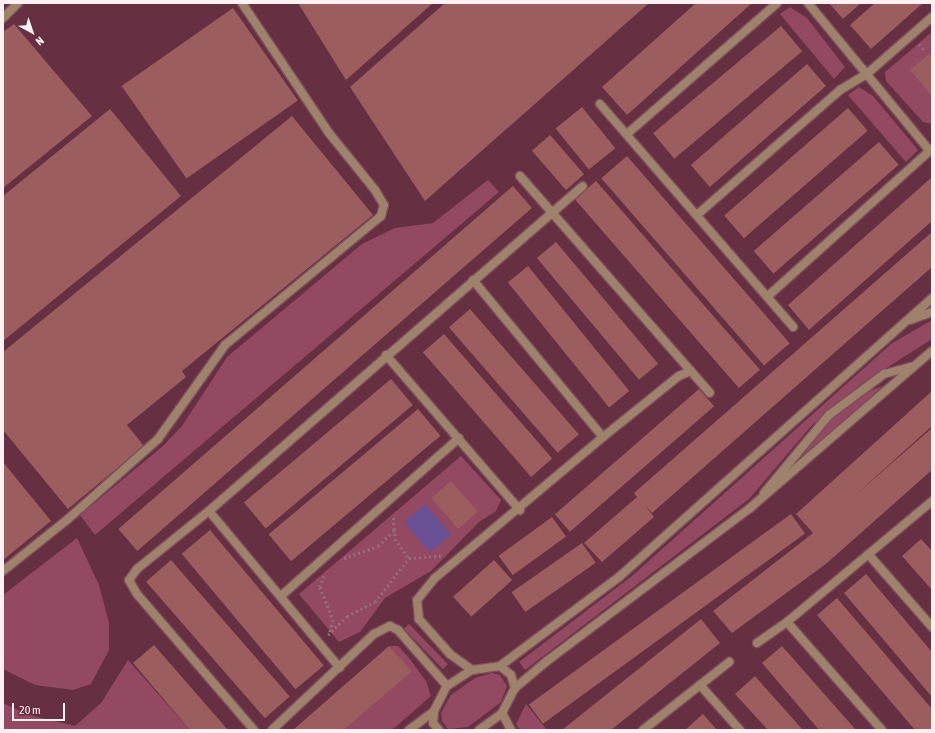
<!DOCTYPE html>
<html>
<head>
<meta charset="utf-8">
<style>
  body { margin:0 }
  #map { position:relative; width:935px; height:733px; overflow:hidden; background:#662f42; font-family:"Asap Condensed",sans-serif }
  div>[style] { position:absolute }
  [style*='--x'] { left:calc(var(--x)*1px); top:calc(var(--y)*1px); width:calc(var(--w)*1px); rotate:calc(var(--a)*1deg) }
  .green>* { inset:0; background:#944962; transform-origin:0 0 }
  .water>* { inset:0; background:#6a5094; transform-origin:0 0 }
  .building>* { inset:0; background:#9c5d5e; transform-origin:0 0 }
  .path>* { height:2.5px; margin-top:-1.25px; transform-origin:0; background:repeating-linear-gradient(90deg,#976d7b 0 2px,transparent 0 5px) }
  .roads { filter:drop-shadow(1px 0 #7e4e5e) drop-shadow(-1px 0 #7e4e5e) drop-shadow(0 1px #7e4e5e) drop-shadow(0 -1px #7e4e5e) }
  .lane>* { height:8px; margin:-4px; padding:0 4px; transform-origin:4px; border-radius:4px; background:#9f826b }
  .street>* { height:8px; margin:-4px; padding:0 4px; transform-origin:4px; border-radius:4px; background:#9f826b }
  span { translate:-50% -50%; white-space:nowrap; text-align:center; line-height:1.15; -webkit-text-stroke:4px #662f42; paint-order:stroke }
  .frame { position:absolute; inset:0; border:4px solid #fff0f4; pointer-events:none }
  .north { position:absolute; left:12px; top:12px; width:40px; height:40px; -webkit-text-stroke:3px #662f42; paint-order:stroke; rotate:140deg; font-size:11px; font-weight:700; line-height:16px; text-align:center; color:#fff0f4 }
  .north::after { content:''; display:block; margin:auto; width:14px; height:18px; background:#fff0f4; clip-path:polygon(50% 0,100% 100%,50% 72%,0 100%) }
  .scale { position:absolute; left:12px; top:703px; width:53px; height:18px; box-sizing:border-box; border:2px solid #fff0f4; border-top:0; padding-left:5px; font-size:12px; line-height:14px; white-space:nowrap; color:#fff0f4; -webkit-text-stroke:3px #662f42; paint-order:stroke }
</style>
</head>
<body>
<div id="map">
  <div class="green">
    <i style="clip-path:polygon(790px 7px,807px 18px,845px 67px,834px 79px,780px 14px)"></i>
    <i style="clip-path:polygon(932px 32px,932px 124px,923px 122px,886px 81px,885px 72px)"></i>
    <i style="clip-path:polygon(859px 87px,873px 96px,918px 150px,906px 162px,848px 95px)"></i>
    <i style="clip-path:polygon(488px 180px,499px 192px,95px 535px,80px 515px,163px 446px,182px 426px,227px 357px,362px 244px,395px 228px,433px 223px)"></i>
    <i style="clip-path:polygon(932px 320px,932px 339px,860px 385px,813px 424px,749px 499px,525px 670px,519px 662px,632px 576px,891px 344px)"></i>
    <i style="clip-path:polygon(883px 386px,833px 430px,799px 461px,825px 424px,866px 392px)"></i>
    <i style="clip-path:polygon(461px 456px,501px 500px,496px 511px,479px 522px,431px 571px,385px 598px,360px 632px,339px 642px,299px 594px)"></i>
    <i style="clip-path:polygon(77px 538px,99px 585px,109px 623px,109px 650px,91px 684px,73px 690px,35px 685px,3px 669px,3px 595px)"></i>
    <i style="left:409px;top:624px;width:56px;height:7px;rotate:46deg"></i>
    <i style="clip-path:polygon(389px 646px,398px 646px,409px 658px,426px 681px,431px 696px,392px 730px,344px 730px,411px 671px)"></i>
    <i style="clip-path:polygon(128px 660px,190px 730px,3px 730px,3px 703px,29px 715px,75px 726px,101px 703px)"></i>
    <i style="clip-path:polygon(492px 673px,500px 675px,507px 686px,501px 702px,468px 727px,448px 729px,442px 721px,441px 713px,451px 695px,475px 678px)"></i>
    <i style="clip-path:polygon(526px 704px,547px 730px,520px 730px,516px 724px)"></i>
  </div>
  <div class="water">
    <i style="left:425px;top:504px;width:40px;height:28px;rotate:49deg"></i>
  </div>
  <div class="building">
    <i style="clip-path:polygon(298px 3px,433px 3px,346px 80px)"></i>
    <i style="clip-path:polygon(445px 3px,649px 3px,425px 201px,350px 87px)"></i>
    <i style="clip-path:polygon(696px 3px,752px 3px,627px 115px,602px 87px)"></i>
    <i style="clip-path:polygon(829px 3px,861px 3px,843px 19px)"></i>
    <i style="clip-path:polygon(875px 3px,923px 3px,871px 49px,850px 25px)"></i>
    <i style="left:233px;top:8px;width:113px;height:136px;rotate:55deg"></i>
    <i style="clip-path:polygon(14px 24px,92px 116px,3px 188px,3px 32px)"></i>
    <i style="left:781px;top:26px;width:33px;height:167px;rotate:50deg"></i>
    <i style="clip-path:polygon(929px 54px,932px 56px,932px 96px,910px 70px)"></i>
    <i style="left:807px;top:64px;width:29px;height:154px;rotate:49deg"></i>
    <i style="left:582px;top:107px;width:53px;height:34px;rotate:51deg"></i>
    <i style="left:848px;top:108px;width:30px;height:164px;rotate:49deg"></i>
    <i style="clip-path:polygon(110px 109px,181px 196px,3px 341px,3px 196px)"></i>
    <i style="clip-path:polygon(292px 116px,373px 215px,182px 371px,186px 377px,127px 425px,144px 446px,68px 509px,3px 430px,3px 352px)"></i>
    <i style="left:550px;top:135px;width:52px;height:24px;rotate:49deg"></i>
    <i style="left:879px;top:142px;width:30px;height:166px;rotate:49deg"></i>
    <i style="left:627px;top:156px;width:248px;height:34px;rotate:49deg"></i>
    <i style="clip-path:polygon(932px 177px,932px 221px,809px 330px,788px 305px)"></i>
    <i style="left:596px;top:181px;width:250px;height:28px;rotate:49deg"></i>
    <i style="left:513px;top:186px;width:29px;height:523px;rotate:49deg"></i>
    <i style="clip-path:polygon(932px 232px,932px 267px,652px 513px,644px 504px,654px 517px,602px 562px,584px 543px,637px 497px,634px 493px)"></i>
    <i style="left:556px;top:242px;width:159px;height:25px;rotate:50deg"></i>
    <i style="left:528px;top:266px;width:161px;height:26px;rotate:51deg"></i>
    <i style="left:470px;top:309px;width:166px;height:28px;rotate:49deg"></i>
    <i style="left:444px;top:334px;width:165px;height:28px;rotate:49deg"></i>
    <i style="left:391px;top:379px;width:34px;height:192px;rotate:50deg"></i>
    <i style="left:699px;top:389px;width:23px;height:191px;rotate:49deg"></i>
    <i style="clip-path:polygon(932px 391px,932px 426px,852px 498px,932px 428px,932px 470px,827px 563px,732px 633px,713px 611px,813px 533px,796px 514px)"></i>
    <i style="left:418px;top:409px;width:35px;height:195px;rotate:50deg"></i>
    <i style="clip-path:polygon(3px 462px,51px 521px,3px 560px)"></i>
    <i style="left:451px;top:481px;width:41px;height:26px;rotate:49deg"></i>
    <i style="left:791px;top:514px;width:24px;height:324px;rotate:54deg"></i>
    <i style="left:552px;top:517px;width:24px;height:66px;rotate:54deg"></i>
    <i style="left:210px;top:530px;width:177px;height:37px;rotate:50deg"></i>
    <i style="clip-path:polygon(921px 539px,932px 551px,932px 590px,902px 556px)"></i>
    <i style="left:582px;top:543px;width:24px;height:86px;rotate:55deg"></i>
    <i style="left:171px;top:560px;width:181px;height:33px;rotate:49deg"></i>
    <i style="left:494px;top:560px;width:27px;height:55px;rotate:48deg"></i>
    <i style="clip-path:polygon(866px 574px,932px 652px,932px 697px,844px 593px)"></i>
    <i style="clip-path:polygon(837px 598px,932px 709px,932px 730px,915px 730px,817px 615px)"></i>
    <i style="clip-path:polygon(701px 619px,720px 643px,611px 730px,562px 730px)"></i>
    <i style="clip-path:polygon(154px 645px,228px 730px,190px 730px,133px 663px)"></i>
    <i style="clip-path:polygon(389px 646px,412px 671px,344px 730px,293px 730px)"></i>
    <i style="clip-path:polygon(782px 646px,856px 730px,819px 730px,762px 663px)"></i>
    <i style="clip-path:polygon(755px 676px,803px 730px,768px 730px,735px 694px)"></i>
    <i style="clip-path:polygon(703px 714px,717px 730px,685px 730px)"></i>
  </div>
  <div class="path">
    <i style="--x:919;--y:44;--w:9;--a:49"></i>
    <i style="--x:395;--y:529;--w:10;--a:90"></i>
    <i style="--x:395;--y:539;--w:24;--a:54"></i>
    <i style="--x:344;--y:558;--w:36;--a:-19"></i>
    <i style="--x:378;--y:546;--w:23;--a:-45"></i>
    <i style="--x:394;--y:530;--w:13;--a:-94"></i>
    <i style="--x:324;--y:576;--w:12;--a:110"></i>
    <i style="--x:320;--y:587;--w:35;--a:68"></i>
    <i style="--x:333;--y:620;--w:13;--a:103"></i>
    <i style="--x:328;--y:635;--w:27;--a:-45"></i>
    <i style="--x:347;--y:616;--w:31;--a:-27"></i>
    <i style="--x:375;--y:602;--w:56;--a:-52.3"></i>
    <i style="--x:409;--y:558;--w:32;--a:-4"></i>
  </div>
  <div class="roads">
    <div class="lane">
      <i style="--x:3;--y:18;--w:21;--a:-45"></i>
      <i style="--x:3;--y:571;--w:83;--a:-38.7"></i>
      <i style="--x:68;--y:519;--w:120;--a:-41.6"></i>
      <i style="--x:158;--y:439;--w:115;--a:-54.5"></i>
      <i style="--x:225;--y:345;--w:202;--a:-39.6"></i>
      <i style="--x:381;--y:216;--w:11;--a:-75"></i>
      <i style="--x:384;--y:205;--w:17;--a:-121"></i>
      <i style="--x:375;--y:190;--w:73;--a:-128.9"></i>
      <i style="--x:329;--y:133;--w:156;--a:-123.8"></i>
    </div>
    <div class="street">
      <i style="--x:808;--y:3;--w:192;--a:50.5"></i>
      <i style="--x:600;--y:104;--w:295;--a:49.1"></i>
      <i style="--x:627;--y:134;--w:199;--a:-41.1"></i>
      <i style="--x:520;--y:176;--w:288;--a:48.8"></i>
      <i style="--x:698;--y:214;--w:189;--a:-41.1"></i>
      <i style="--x:840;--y:90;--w:33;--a:-31"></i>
      <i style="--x:868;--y:73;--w:85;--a:-41.2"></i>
      <i style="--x:473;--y:280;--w:204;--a:50.4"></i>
      <i style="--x:768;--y:296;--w:220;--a:-41.9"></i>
      <i style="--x:910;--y:320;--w:23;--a:-20"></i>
      <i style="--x:386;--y:355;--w:205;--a:49.2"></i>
      <i style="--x:764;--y:493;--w:102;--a:-50.2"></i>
      <i style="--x:829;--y:415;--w:69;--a:-36.7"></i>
      <i style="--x:884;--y:374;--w:28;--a:-15"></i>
      <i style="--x:209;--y:511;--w:204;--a:50.2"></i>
      <i style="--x:869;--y:555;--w:96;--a:48.8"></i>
      <i style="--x:281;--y:596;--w:238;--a:-41.6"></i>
      <i style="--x:787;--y:622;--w:144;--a:48.7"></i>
      <i style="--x:757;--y:643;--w:37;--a:-35"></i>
      <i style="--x:787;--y:622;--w:189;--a:-39.8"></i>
      <i style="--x:500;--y:666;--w:14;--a:39"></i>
      <i style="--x:511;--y:675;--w:14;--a:73"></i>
      <i style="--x:472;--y:670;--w:27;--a:-144"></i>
      <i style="--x:450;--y:654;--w:47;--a:-131.5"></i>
      <i style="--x:419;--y:619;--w:19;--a:-96"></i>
      <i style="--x:417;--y:600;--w:28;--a:-51"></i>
      <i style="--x:435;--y:578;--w:219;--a:-40"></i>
      <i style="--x:603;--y:437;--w:97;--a:-38.8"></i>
      <i style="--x:679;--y:376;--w:13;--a:-23"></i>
      <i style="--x:700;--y:685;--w:60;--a:48.4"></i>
      <i style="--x:502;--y:713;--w:19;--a:62"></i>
      <i style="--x:254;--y:730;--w:179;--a:-130.7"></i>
      <i style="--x:137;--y:594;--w:16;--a:-120"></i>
      <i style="--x:129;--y:580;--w:14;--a:-54"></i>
      <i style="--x:137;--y:569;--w:92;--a:-38.9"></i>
      <i style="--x:209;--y:511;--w:495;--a:-41"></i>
      <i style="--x:272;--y:730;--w:140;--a:-43.3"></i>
      <i style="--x:374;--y:634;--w:18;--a:-27"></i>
      <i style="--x:390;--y:626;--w:9;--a:27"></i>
      <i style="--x:398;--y:630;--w:74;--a:48.8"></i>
      <i style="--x:409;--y:730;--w:31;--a:-37"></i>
      <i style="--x:439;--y:730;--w:9;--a:-131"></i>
      <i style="--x:433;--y:723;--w:12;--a:-85"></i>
      <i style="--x:434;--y:711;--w:28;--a:-63"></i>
      <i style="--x:447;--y:686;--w:30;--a:-33"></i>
      <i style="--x:472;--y:670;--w:28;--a:-8"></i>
      <i style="--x:500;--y:666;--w:149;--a:-36.8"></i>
      <i style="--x:619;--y:577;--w:419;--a:-41.7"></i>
      <i style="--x:479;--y:730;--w:29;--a:-36"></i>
      <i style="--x:502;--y:713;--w:28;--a:-63"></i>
      <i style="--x:515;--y:688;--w:42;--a:-40.2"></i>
      <i style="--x:547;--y:661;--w:254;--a:-37"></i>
      <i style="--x:750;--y:508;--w:240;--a:-40.8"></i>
      <i style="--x:643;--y:730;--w:110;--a:-38.3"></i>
    </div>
  </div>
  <div class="frame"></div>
  <div class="north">N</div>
  <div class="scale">20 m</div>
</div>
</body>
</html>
